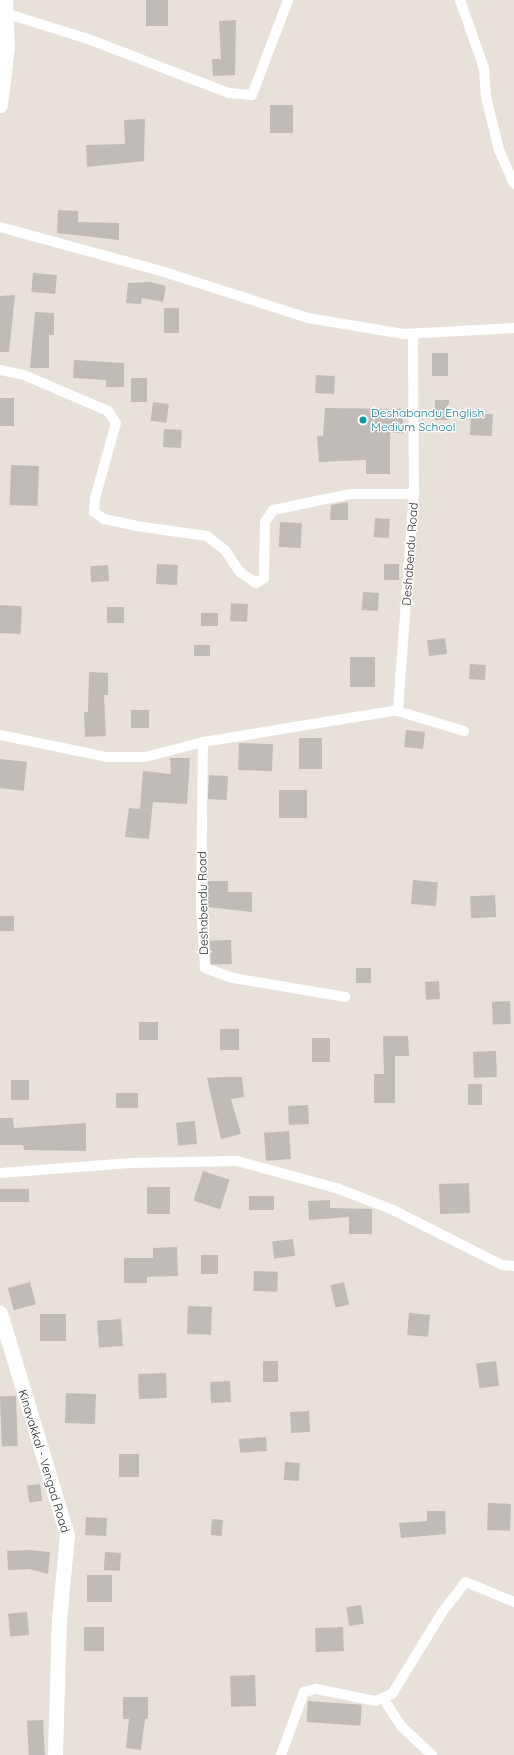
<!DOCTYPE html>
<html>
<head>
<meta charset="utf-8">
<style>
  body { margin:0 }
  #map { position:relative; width:514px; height:1755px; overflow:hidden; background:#e8e1da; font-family:Quicksand,sans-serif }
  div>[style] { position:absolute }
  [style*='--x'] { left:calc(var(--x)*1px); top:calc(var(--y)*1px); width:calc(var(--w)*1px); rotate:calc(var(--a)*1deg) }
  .building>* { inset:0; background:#c0bbb7; transform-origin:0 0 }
  .minor>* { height:10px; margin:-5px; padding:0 5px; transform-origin:5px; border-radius:5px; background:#fff }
  .secondary>* { height:15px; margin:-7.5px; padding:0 7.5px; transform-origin:7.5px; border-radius:7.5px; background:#fff }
  .dots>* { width:11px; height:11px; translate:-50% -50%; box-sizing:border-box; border:2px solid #fff; border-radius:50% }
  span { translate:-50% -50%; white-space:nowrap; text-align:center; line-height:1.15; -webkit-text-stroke:3px #fff; paint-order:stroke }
  .culture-label { font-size:12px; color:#0d838f }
  .left { translate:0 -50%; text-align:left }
  .street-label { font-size:12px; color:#272727 }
</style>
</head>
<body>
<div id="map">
  <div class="building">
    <i style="left:146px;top:0;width:22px;height:26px"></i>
    <i style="clip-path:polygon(236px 20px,235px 75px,213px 76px,212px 59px,221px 59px,219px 21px)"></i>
    <i style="left:270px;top:105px;width:23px;height:28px"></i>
    <i style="clip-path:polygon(145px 119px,144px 161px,87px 167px,86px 145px,125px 144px,124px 120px)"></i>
    <i style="clip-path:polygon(58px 210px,78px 211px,78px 222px,119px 223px,119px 240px,57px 233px)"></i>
    <i style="left:33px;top:273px;width:24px;height:19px;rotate:5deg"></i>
    <i style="clip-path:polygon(150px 282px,166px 286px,163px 302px,142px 298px,141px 304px,126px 303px,128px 283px)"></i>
    <i style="clip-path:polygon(15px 295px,9px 352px,0 352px,0 296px)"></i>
    <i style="left:164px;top:308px;width:15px;height:25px"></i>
    <i style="clip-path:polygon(35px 312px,54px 313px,54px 335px,49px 335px,49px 368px,30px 368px)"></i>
    <i style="left:432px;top:353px;width:16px;height:23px"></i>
    <i style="clip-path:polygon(74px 360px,124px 363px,124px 387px,106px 387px,106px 380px,73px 378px)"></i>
    <i style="left:316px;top:375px;width:19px;height:18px;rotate:3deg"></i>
    <i style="left:147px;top:378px;width:24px;height:16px;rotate:90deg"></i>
    <i style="left:0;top:398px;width:14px;height:28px"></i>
    <i style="left:449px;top:400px;width:20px;height:14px;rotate:90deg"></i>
    <i style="left:153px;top:402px;width:16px;height:19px;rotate:7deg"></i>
    <i style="clip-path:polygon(325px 408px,402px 409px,404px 433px,390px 433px,390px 474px,366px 474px,366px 460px,319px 462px,317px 436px,323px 436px)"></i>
    <i style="left:471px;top:413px;width:22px;height:22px;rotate:3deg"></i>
    <i style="left:164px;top:429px;width:18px;height:18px;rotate:3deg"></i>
    <i style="left:11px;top:465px;width:28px;height:40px;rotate:2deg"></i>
    <i style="clip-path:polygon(348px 502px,348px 520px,330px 520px,331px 505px)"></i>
    <i style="left:375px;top:518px;width:15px;height:19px;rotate:4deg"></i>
    <i style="left:280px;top:522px;width:22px;height:25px;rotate:3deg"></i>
    <i style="left:157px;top:564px;width:21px;height:20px;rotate:3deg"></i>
    <i style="left:384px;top:564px;width:15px;height:16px"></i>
    <i style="left:108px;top:565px;width:16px;height:18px;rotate:86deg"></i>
    <i style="left:363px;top:592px;width:16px;height:18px;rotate:4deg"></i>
    <i style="left:231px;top:603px;width:17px;height:18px;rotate:3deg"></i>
    <i style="left:0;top:605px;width:22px;height:28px;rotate:3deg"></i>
    <i style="left:107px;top:607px;width:17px;height:16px"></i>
    <i style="left:201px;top:613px;width:17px;height:13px"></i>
    <i style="left:445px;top:638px;width:16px;height:18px;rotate:83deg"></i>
    <i style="left:194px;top:645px;width:16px;height:11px"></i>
    <i style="left:350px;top:657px;width:25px;height:30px"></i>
    <i style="left:470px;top:664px;width:16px;height:15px;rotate:4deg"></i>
    <i style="clip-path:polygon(89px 672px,108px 673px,108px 695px,104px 695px,106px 736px,85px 737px,84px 712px,88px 712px)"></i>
    <i style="left:131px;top:710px;width:18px;height:18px"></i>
    <i style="left:406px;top:730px;width:19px;height:17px;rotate:6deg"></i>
    <i style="left:299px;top:738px;width:23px;height:31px"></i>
    <i style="left:239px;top:743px;width:34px;height:27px;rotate:2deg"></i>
    <i style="clip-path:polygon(170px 758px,190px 758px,187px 804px,153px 802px,149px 839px,125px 837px,129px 808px,140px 809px,143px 771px,171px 774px)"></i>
    <i style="left:0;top:759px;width:27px;height:29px;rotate:6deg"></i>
    <i style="left:209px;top:775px;width:19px;height:24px;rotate:3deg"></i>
    <i style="left:279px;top:790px;width:28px;height:28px"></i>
    <i style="left:413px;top:880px;width:25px;height:24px;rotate:5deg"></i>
    <i style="clip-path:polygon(208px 881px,228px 881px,228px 892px,252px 892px,252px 912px,208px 907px)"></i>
    <i style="left:495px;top:895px;width:22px;height:25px;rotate:87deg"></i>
    <i style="left:0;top:916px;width:14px;height:15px"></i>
    <i style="left:231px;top:940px;width:24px;height:21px;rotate:88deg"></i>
    <i style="left:356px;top:968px;width:15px;height:15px"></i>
    <i style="left:439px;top:981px;width:18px;height:14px;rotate:87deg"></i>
    <i style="left:510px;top:1001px;width:23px;height:18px;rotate:88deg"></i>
    <i style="left:139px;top:1022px;width:19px;height:18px"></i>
    <i style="left:220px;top:1029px;width:19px;height:21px"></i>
    <i style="clip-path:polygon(383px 1036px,408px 1036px,409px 1056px,395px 1056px,395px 1103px,374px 1103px,374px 1074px,384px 1074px)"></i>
    <i style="left:312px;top:1038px;width:18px;height:24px"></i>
    <i style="left:496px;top:1051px;width:26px;height:23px;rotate:88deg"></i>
    <i style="clip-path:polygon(223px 1077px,242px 1077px,244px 1097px,231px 1099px,241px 1134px,221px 1139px,207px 1078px)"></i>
    <i style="left:11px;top:1080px;width:18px;height:20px"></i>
    <i style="left:468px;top:1084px;width:14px;height:21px"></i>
    <i style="left:138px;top:1093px;width:15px;height:22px;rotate:90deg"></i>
    <i style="left:308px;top:1105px;width:19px;height:20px;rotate:87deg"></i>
    <i style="clip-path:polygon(0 1118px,13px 1118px,14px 1128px,86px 1123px,86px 1151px,24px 1150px,23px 1145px,0 1145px)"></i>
    <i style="left:195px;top:1121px;width:23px;height:19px;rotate:85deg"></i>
    <i style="left:289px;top:1131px;width:28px;height:25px;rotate:86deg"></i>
    <i style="left:203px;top:1171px;width:28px;height:31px;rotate:18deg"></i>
    <i style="left:469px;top:1183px;width:30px;height:30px;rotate:88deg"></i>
    <i style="left:147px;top:1187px;width:23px;height:27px"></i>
    <i style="left:29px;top:1189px;width:13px;height:29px;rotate:90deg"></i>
    <i style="left:249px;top:1196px;width:25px;height:14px"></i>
    <i style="clip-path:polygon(330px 1200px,330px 1208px,372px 1209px,372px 1234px,349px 1234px,349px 1217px,309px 1220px,308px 1201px)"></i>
    <i style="left:293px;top:1239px;width:17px;height:21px;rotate:83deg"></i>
    <i style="clip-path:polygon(177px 1247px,178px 1276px,147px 1277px,147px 1283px,124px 1283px,124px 1258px,153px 1258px,153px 1248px)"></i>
    <i style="left:201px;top:1255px;width:17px;height:19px"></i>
    <i style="left:254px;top:1271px;width:24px;height:20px;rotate:2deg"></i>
    <i style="left:30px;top:1282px;width:23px;height:23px;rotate:75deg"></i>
    <i style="left:344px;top:1282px;width:23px;height:14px;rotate:77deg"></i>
    <i style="left:188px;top:1306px;width:24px;height:28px;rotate:2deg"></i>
    <i style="left:409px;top:1313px;width:21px;height:22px;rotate:5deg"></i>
    <i style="left:40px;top:1314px;width:26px;height:27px"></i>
    <i style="left:121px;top:1319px;width:27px;height:24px;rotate:86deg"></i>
    <i style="left:263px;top:1361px;width:15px;height:21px"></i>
    <i style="left:496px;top:1361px;width:25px;height:20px;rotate:83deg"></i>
    <i style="left:166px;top:1373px;width:25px;height:28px;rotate:88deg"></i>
    <i style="left:230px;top:1381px;width:21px;height:20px;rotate:87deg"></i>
    <i style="left:66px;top:1393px;width:30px;height:30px;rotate:2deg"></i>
    <i style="left:16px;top:1396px;width:50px;height:16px;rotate:88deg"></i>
    <i style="left:309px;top:1411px;width:21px;height:19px;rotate:87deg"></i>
    <i style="left:266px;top:1437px;width:14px;height:27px;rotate:86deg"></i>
    <i style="left:119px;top:1454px;width:20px;height:23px"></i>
    <i style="left:285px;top:1462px;width:15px;height:18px;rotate:4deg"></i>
    <i style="left:40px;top:1484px;width:17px;height:13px;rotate:83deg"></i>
    <i style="left:488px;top:1503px;width:23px;height:27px;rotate:2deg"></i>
    <i style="clip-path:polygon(427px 1511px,445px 1511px,446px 1534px,401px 1538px,399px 1523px,427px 1521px)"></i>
    <i style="left:86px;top:1517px;width:21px;height:18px;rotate:3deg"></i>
    <i style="left:212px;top:1519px;width:11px;height:16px;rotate:5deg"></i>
    <i style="clip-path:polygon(28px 1550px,50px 1552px,48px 1574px,29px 1569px,8px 1570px,7px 1551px)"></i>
    <i style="left:105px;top:1552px;width:16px;height:18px;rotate:4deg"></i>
    <i style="left:87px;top:1575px;width:25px;height:27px"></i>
    <i style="left:361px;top:1605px;width:19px;height:15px;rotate:81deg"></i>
    <i style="left:27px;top:1612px;width:23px;height:19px;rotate:85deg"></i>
    <i style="left:84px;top:1627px;width:20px;height:24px"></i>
    <i style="left:343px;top:1627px;width:24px;height:28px;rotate:88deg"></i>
    <i style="left:255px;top:1675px;width:31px;height:25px;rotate:88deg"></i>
    <i style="clip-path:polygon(123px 1697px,148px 1697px,148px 1719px,145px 1719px,141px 1750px,126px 1748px,129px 1719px,123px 1719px)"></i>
    <i style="left:308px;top:1701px;width:54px;height:21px;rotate:4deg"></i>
    <i style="left:43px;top:1720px;width:35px;height:16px;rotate:87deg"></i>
  </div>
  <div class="minor">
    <i style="--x:460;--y:0;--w:72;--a:70.6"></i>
    <i style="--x:484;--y:68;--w:29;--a:86"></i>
    <i style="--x:486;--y:97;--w:55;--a:76.2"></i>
    <i style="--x:499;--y:150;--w:37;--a:66"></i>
    <i style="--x:5;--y:13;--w:87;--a:17.4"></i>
    <i style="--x:88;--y:39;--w:151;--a:21"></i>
    <i style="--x:229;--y:93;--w:23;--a:5"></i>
    <i style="--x:252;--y:95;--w:102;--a:-69.2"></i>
    <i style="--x:0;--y:227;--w:170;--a:15.3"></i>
    <i style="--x:164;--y:272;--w:151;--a:17.7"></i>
    <i style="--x:308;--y:318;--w:97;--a:9.5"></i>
    <i style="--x:404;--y:334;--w:110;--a:-3.1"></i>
    <i style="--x:0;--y:370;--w:25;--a:12"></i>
    <i style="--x:24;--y:375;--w:91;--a:23.2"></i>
    <i style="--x:108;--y:411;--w:14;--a:56"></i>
    <i style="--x:116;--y:423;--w:78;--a:105.6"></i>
    <i style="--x:95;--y:498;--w:14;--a:94"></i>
    <i style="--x:94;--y:512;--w:12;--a:35"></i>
    <i style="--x:104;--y:519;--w:33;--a:12"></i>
    <i style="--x:136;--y:526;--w:72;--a:8"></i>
    <i style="--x:207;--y:536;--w:23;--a:38"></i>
    <i style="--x:225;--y:550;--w:27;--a:56"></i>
    <i style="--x:240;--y:572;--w:19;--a:35"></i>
    <i style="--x:256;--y:583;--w:9;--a:-32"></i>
    <i style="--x:264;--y:578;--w:56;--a:-89"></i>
    <i style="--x:265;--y:522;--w:14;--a:-56"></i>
    <i style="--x:273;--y:510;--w:79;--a:-11.7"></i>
    <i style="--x:350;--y:494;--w:64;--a:0"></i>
    <i style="--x:397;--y:711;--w:70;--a:16.6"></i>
    <i style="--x:0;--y:735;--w:108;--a:11.7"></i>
    <i style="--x:106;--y:757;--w:39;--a:0"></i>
    <i style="--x:145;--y:757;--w:60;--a:-14.5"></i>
    <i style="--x:203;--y:742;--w:198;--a:-9.3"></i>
    <i style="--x:398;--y:710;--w:217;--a:-85.8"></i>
    <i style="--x:414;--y:494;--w:160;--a:-90.4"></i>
    <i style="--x:203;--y:742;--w:165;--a:90.7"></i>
    <i style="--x:201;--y:907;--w:61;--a:86.2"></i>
    <i style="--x:205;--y:968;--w:30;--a:20"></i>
    <i style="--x:233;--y:978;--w:114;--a:9.6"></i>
    <i style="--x:0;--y:1173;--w:131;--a:-4.4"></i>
    <i style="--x:131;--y:1163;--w:106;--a:-1.1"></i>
    <i style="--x:237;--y:1161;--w:103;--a:15.3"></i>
    <i style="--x:336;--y:1188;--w:59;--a:20.9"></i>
    <i style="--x:391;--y:1209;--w:124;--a:26.8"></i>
    <i style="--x:502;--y:1265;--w:12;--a:5"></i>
    <i style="--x:383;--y:1698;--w:35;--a:57"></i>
    <i style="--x:402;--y:1727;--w:41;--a:43"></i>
    <i style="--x:281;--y:1755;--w:67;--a:-69.9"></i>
    <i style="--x:304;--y:1692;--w:12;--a:-14"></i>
    <i style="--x:316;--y:1689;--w:60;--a:11.5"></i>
    <i style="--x:375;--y:1701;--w:18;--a:-22"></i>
    <i style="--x:392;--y:1694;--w:97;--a:-58.4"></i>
    <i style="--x:443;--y:1611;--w:37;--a:-52"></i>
    <i style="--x:466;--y:1582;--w:52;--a:22.6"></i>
  </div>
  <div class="secondary">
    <i style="--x:0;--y:105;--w:59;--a:-83.2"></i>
    <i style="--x:7;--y:46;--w:46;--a:-92.5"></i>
    <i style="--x:0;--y:1313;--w:232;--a:73.2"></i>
    <i style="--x:67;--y:1535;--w:84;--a:95.4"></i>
    <i style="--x:59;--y:1619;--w:136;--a:91.7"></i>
  </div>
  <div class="dots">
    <i style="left:363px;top:420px;background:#0f9aa8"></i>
  </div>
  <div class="culture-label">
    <span class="left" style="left:371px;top:420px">Deshabandu English<br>Medium School</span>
  </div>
  <div class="street-label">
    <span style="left:410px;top:554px;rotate:-86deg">Deshabendu Road</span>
    <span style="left:203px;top:903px;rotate:-91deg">Deshabendu Road</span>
    <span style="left:44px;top:1461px;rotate:73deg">Kinavakkal - Vengad Road</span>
  </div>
</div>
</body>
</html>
